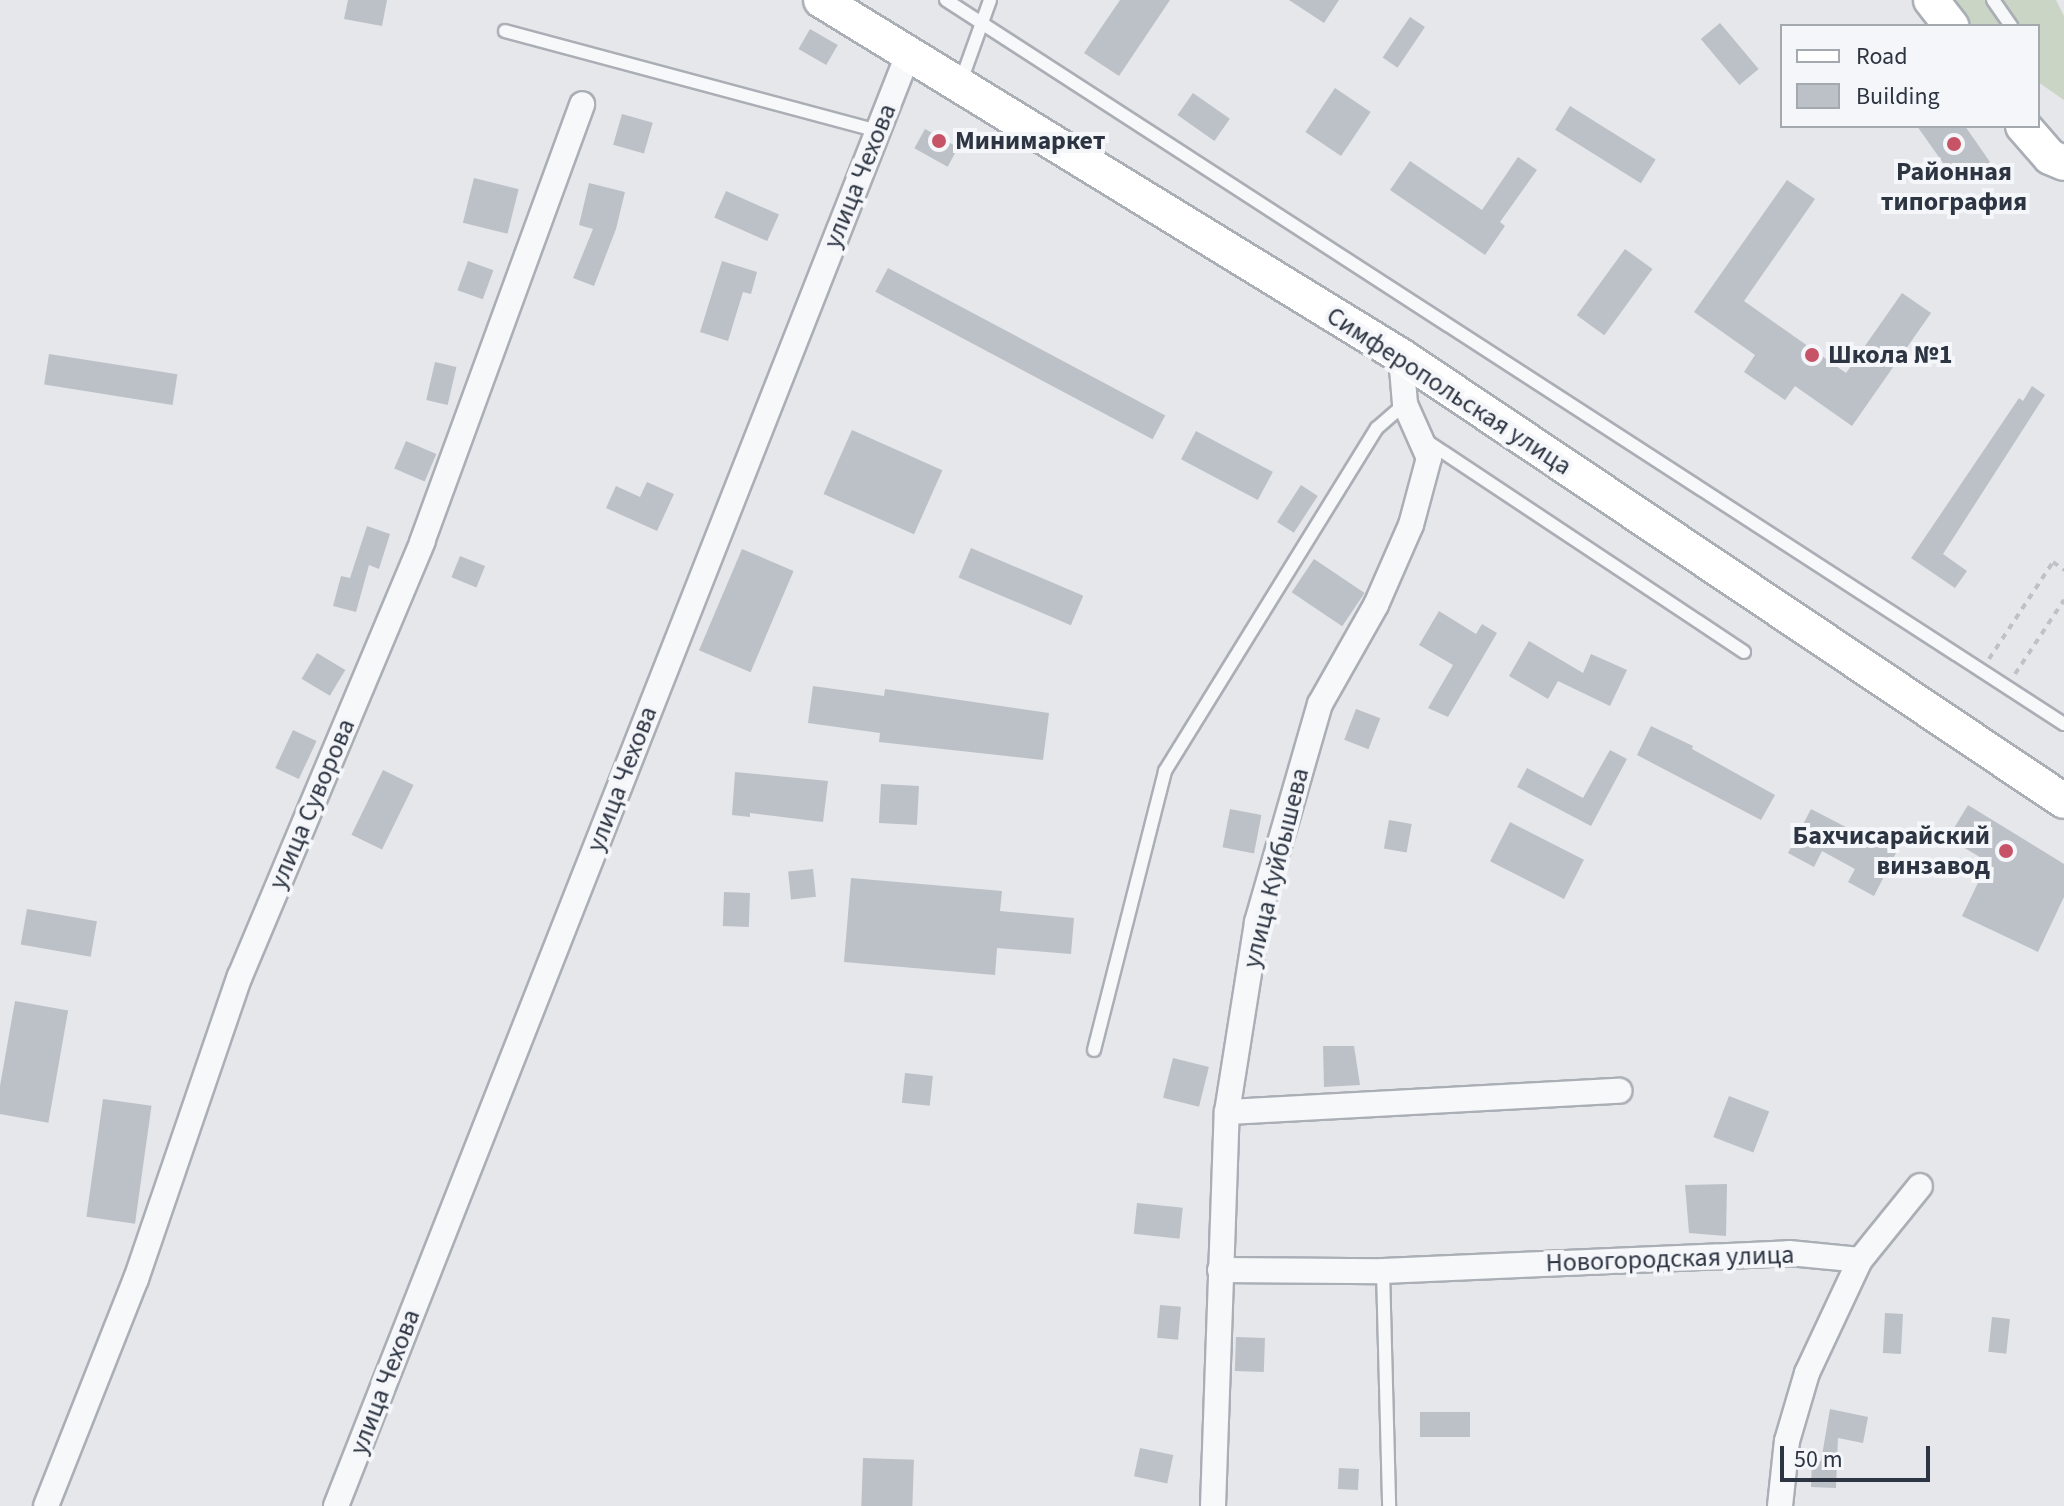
<!DOCTYPE html>
<html>
<head>
<meta charset="utf-8">
<style>
  body { margin:0 }
  #map { position:relative; width:2064px; height:1506px; overflow:hidden; background:#e5e7eb; font-family:"Source Sans 3",sans-serif }
  div>[style] { position:absolute }
  [style*='--x'] { left:calc(var(--x)*1px); top:calc(var(--y)*1px); width:calc(var(--w)*1px); rotate:calc(var(--a)*1deg) }
  .green>* { inset:0; background:#cad5c6 }
  .building>* { inset:0; background:#bcc1c8; transform-origin:0 0 }
  .path>* { height:4px; margin-top:-2px; transform-origin:0; background:repeating-linear-gradient(90deg,#bec1c7 0 6px,transparent 0 12px) }
  .roads { filter:drop-shadow(2px 0 #aaaeb5) drop-shadow(-2px 0 #aaaeb5) drop-shadow(0 2px #aaaeb5) drop-shadow(0 -2px #aaaeb5) }
  .service>* { height:12px; margin:-6px; padding:0 6px; transform-origin:6px; border-radius:6px; background:#f7f8fa }
  .minor>* { height:24px; margin:-12px; padding:0 12px; transform-origin:12px; border-radius:12px; background:#f7f8fa }
  .secondary>* { height:34px; margin:-17px; padding:0 17px; transform-origin:17px; border-radius:17px; background:#fff }
  .dots>* { width:22px; height:22px; translate:-50% -50%; box-sizing:border-box; border:4px solid #f4f6f9; border-radius:50% }
  span { translate:-50% -50%; white-space:nowrap; text-align:center; line-height:1.15; -webkit-text-stroke:8px #f4f6f9; paint-order:stroke }
  .poi-label { font-size:26px; color:#2d3543; font-weight:700 }
  .left { translate:0 -50%; text-align:left }
  .right { translate:-100% -50%; text-align:right }
  .street-label { font-size:26px; color:#2d3543 }
  .legend { position:absolute; left:1780px; top:24px; width:260px; height:104px; box-sizing:border-box; background:#f4f6f9; border:2px solid #a4a9b0; margin:0; padding:10px 14px; list-style:none; font-size:24px; color:#2d3543 }
  .legend li { display:flex; align-items:center; gap:16px; height:40px }
  .legend b { width:40px; border:2px solid #a4a9b0 }
  .scale { position:absolute; left:1780px; top:1446px; width:150px; height:36px; box-sizing:border-box; border:4px solid #2d3543; border-top:0; padding-left:10px; font-size:24px; line-height:28px; white-space:nowrap; color:#2d3543; -webkit-text-stroke:6px #f4f6f9; paint-order:stroke }
</style>
</head>
<body>
<div id="map">
  <div class="green">
    <i style="clip-path:polygon(1946px 0,2056px 0,2064px 16px,2064px 100px,2038px 82px,2038px 26px,1965px 26px)"></i>
  </div>
  <div class="building">
    <i style="clip-path:polygon(348px 0,387px 0,382px 26px,344px 19px)"></i>
    <i style="clip-path:polygon(1120px 0,1170px 0,1119px 76px,1084px 53px)"></i>
    <i style="clip-path:polygon(1289px 0,1339px 0,1324px 23px)"></i>
    <i style="left:1410px;top:17px;width:18px;height:49px;rotate:34deg"></i>
    <i style="left:1720px;top:23px;width:60px;height:25px;rotate:50deg"></i>
    <i style="left:810px;top:29px;width:32px;height:23px;rotate:30deg"></i>
    <i style="left:1335px;top:88px;width:43px;height:53px;rotate:34deg"></i>
    <i style="left:1193px;top:93px;width:45px;height:27px;rotate:35deg"></i>
    <i style="left:1570px;top:106px;width:101px;height:28px;rotate:32deg"></i>
    <i style="left:622px;top:114px;width:32px;height:32px;rotate:16deg"></i>
    <i style="clip-path:polygon(1917px 126px,1965px 126px,1990px 162px,1958px 184px)"></i>
    <i style="left:925px;top:129px;width:38px;height:22px;rotate:29deg"></i>
    <i style="clip-path:polygon(1518px 157px,1537px 170px,1500px 222px,1505px 226px,1485px 255px,1390px 190px,1410px 161px,1482px 210px)"></i>
    <i style="left:474px;top:178px;width:46px;height:46px;rotate:14deg"></i>
    <i style="clip-path:polygon(1787px 180px,1815px 199px,1744px 301px,1846px 373px,1902px 293px,1931px 313px,1852px 426px,1795px 386px,1785px 400px,1744px 372px,1755px 355px,1694px 312px)"></i>
    <i style="clip-path:polygon(589px 183px,625px 192px,616px 229px,594px 286px,573px 278px,593px 229px,579px 225px)"></i>
    <i style="left:726px;top:191px;width:58px;height:29px;rotate:24deg"></i>
    <i style="left:1625px;top:249px;width:34px;height:82px;rotate:36deg"></i>
    <i style="left:468px;top:261px;width:27px;height:31px;rotate:20deg"></i>
    <i style="clip-path:polygon(722px 261px,757px 272px,751px 294px,743px 292px,728px 341px,700px 332px)"></i>
    <i style="left:888px;top:268px;width:314px;height:27px;rotate:28deg"></i>
    <i style="left:49px;top:354px;width:130px;height:31px;rotate:9deg"></i>
    <i style="left:435px;top:362px;width:22px;height:39px;rotate:13deg"></i>
    <i style="clip-path:polygon(2032px 386px,2045px 395px,1943px 554px,1967px 571px,1955px 588px,1911px 558px,2019px 398px,2023px 401px)"></i>
    <i style="left:852px;top:430px;width:99px;height:70px;rotate:24deg"></i>
    <i style="left:1196px;top:431px;width:87px;height:32px;rotate:28deg"></i>
    <i style="left:406px;top:441px;width:33px;height:30px;rotate:23deg"></i>
    <i style="clip-path:polygon(647px 482px,674px 494px,657px 531px,606px 508px,616px 486px,640px 497px)"></i>
    <i style="left:1301px;top:485px;width:20px;height:44px;rotate:33deg"></i>
    <i style="clip-path:polygon(367px 526px,390px 534px,379px 569px,369px 565px,356px 612px,333px 606px,341px 576px,350px 578px)"></i>
    <i style="left:971px;top:548px;width:122px;height:32px;rotate:23deg"></i>
    <i style="left:742px;top:549px;width:56px;height:110px;rotate:23deg"></i>
    <i style="left:460px;top:556px;width:27px;height:23px;rotate:22deg"></i>
    <i style="left:1314px;top:559px;width:61px;height:40px;rotate:34deg"></i>
    <i style="clip-path:polygon(1439px 611px,1476px 634px,1482px 624px,1497px 633px,1448px 717px,1428px 708px,1453px 665px,1419px 645px)"></i>
    <i style="clip-path:polygon(1529px 641px,1583px 673px,1591px 654px,1627px 670px,1610px 706px,1558px 681px,1548px 699px,1509px 676px)"></i>
    <i style="left:317px;top:653px;width:33px;height:30px;rotate:31deg"></i>
    <i style="clip-path:polygon(813px 686px,884px 696px,885px 689px,1049px 713px,1043px 760px,879px 742px,880px 733px,808px 723px)"></i>
    <i style="left:1356px;top:709px;width:26px;height:33px;rotate:21deg"></i>
    <i style="clip-path:polygon(1651px 726px,1693px 746px,1692px 749px,1775px 795px,1761px 820px,1637px 755px)"></i>
    <i style="left:293px;top:730px;width:26px;height:42px;rotate:25deg"></i>
    <i style="clip-path:polygon(1610px 750px,1627px 759px,1591px 826px,1517px 787px,1527px 768px,1583px 798px)"></i>
    <i style="left:383px;top:770px;width:34px;height:72px;rotate:26deg"></i>
    <i style="clip-path:polygon(735px 772px,828px 781px,823px 822px,750px 813px,750px 817px,732px 815px)"></i>
    <i style="left:881px;top:784px;width:38px;height:39px;rotate:3deg"></i>
    <i style="clip-path:polygon(1968px 805px,2064px 864px,2064px 897px,2038px 952px,1962px 916px,1988px 862px,1948px 838px)"></i>
    <i style="left:1230px;top:809px;width:32px;height:39px;rotate:11deg"></i>
    <i style="clip-path:polygon(1811px 809px,1896px 853px,1874px 896px,1848px 882px,1855px 869px,1822px 851px,1814px 867px,1788px 853px)"></i>
    <i style="left:1389px;top:820px;width:23px;height:29px;rotate:10deg"></i>
    <i style="left:1510px;top:822px;width:83px;height:44px;rotate:27deg"></i>
    <i style="left:813px;top:869px;width:28px;height:25px;rotate:84deg"></i>
    <i style="clip-path:polygon(851px 878px,1002px 891px,1000px 911px,1074px 918px,1071px 954px,997px 948px,995px 975px,844px 962px)"></i>
    <i style="left:724px;top:892px;width:26px;height:34px;rotate:2deg"></i>
    <i style="left:27px;top:909px;width:71px;height:36px;rotate:10deg"></i>
    <i style="left:15px;top:1001px;width:54px;height:114px;rotate:10deg"></i>
    <i style="clip-path:polygon(1323px 1046px,1354px 1046px,1360px 1085px,1324px 1087px)"></i>
    <i style="left:1173px;top:1058px;width:37px;height:41px;rotate:14deg"></i>
    <i style="left:905px;top:1073px;width:28px;height:30px;rotate:6deg"></i>
    <i style="left:1729px;top:1096px;width:43px;height:44px;rotate:21deg"></i>
    <i style="left:103px;top:1099px;width:49px;height:119px;rotate:8deg"></i>
    <i style="clip-path:polygon(1727px 1184px,1726px 1236px,1689px 1233px,1685px 1185px)"></i>
    <i style="left:1137px;top:1203px;width:46px;height:31px;rotate:6deg"></i>
    <i style="left:1160px;top:1305px;width:21px;height:33px;rotate:5deg"></i>
    <i style="left:1885px;top:1313px;width:18px;height:40px;rotate:3deg"></i>
    <i style="left:1992px;top:1317px;width:18px;height:35px;rotate:6deg"></i>
    <i style="left:1236px;top:1337px;width:29px;height:34px;rotate:2deg"></i>
    <i style="clip-path:polygon(1830px 1409px,1868px 1417px,1863px 1443px,1838px 1438px,1836px 1488px,1811px 1487px,1812px 1461px,1821px 1461px)"></i>
    <i style="left:1420px;top:1412px;width:50px;height:25px"></i>
    <i style="left:1140px;top:1448px;width:34px;height:29px;rotate:12deg"></i>
    <i style="left:863px;top:1458px;width:51px;height:48px;rotate:2deg"></i>
    <i style="left:1339px;top:1468px;width:20px;height:21px;rotate:3deg"></i>
  </div>
  <div class="path">
    <i style="--x:1989;--y:659;--w:116;--a:-56.6"></i>
    <i style="--x:2053;--y:562;--w:14;--a:36"></i>
    <i style="--x:2015;--y:674;--w:89;--a:-56.5"></i>
  </div>
  <div class="roads">
    <div class="service">
      <i style="--x:946;--y:0;--w:1332;--a:32.93"></i>
      <i style="--x:1993;--y:0;--w:32;--a:55"></i>
      <i style="--x:505;--y:31;--w:385;--a:15"></i>
      <i style="--x:960;--y:84;--w:89;--a:-70.3"></i>
      <i style="--x:1425;--y:440;--w:383;--a:33.6"></i>
      <i style="--x:1094;--y:1050;--w:288;--a:-75.7"></i>
      <i style="--x:1165;--y:771;--w:403;--a:-58.3"></i>
      <i style="--x:1377;--y:428;--w:37;--a:-41"></i>
      <i style="--x:1383;--y:1271;--w:235;--a:88.5"></i>
    </div>
    <div class="minor">
      <i style="--x:1227;--y:1112;--w:393;--a:-3.1"></i>
      <i style="--x:1220;--y:1270;--w:163;--a:0.4"></i>
      <i style="--x:1383;--y:1271;--w:406;--a:-2.5"></i>
      <i style="--x:1789;--y:1253;--w:71;--a:5.6"></i>
      <i style="--x:46;--y:1506;--w:244;--a:-68.4"></i>
      <i style="--x:136;--y:1279;--w:320;--a:-71.1"></i>
      <i style="--x:240;--y:976;--w:471;--a:-67.2"></i>
      <i style="--x:422;--y:542;--w:466;--a:-69.9"></i>
      <i style="--x:336;--y:1506;--w:1563;--a:-68.49"></i>
      <i style="--x:1213;--y:1506;--w:394;--a:-88"></i>
      <i style="--x:1227;--y:1112;--w:192;--a:-81"></i>
      <i style="--x:1257;--y:922;--w:227;--a:-73.9"></i>
      <i style="--x:1320;--y:704;--w:114;--a:-60.5"></i>
      <i style="--x:1376;--y:605;--w:87;--a:-66.4"></i>
      <i style="--x:1411;--y:525;--w:69;--a:-75"></i>
      <i style="--x:1429;--y:458;--w:59;--a:-114"></i>
      <i style="--x:1405;--y:404;--w:48;--a:-94.8"></i>
      <i style="--x:1780;--y:1506;--w:65;--a:-83.9"></i>
      <i style="--x:1787;--y:1441;--w:71;--a:-73.6"></i>
      <i style="--x:1807;--y:1373;--w:125;--a:-64.9"></i>
      <i style="--x:1860;--y:1260;--w:95;--a:-51"></i>
    </div>
    <div class="secondary">
      <i style="--x:821;--y:0;--w:681;--a:31.54"></i>
      <i style="--x:1401;--y:356;--w:798;--a:33.87"></i>
      <i style="--x:1931;--y:0;--w:33;--a:52"></i>
      <i style="--x:2023;--y:126;--w:41;--a:48.9"></i>
      <i style="--x:2050;--y:157;--w:15;--a:23"></i>
    </div>
  </div>
  <div class="dots">
    <i style="left:939px;top:141px;background:#c65466"></i>
    <i style="left:1954px;top:144px;background:#c65466"></i>
    <i style="left:1812px;top:355px;background:#c65466"></i>
    <i style="left:2006px;top:851px;background:#c65466"></i>
  </div>
  <div class="poi-label">
    <span class="left" style="left:955px;top:141px">Минимаркет</span>
    <span style="left:1954px;top:187px">Районная<br>типография</span>
    <span class="left" style="left:1828px;top:355px">Школа №1</span>
    <span class="right" style="left:1990px;top:851px">Бахчисарайский<br>винзавод</span>
  </div>
  <div class="street-label">
    <span style="left:860px;top:176px;rotate:-68deg">улица Чехова</span>
    <span style="left:1449px;top:391px;rotate:33deg">Симферопольская улица</span>
    <span style="left:622px;top:779px;rotate:-69deg">улица Чехова</span>
    <span style="left:312px;top:804px;rotate:-67deg">улица Суворова</span>
    <span style="left:1276px;top:868px;rotate:-76deg">улица Куйбышева</span>
    <span style="left:1670px;top:1259px;rotate:-2deg">Новогородская улица</span>
    <span style="left:385px;top:1382px;rotate:-69deg">улица Чехова</span>
  </div>
  <ul class="legend">
  <li><b style="height:10px;background:#fff"></b>Road</li>
  <li><b style="height:22px;background:#bcc1c8"></b>Building</li>
  </ul>
  <div class="scale">50 m</div>
</div>
</body>
</html>
